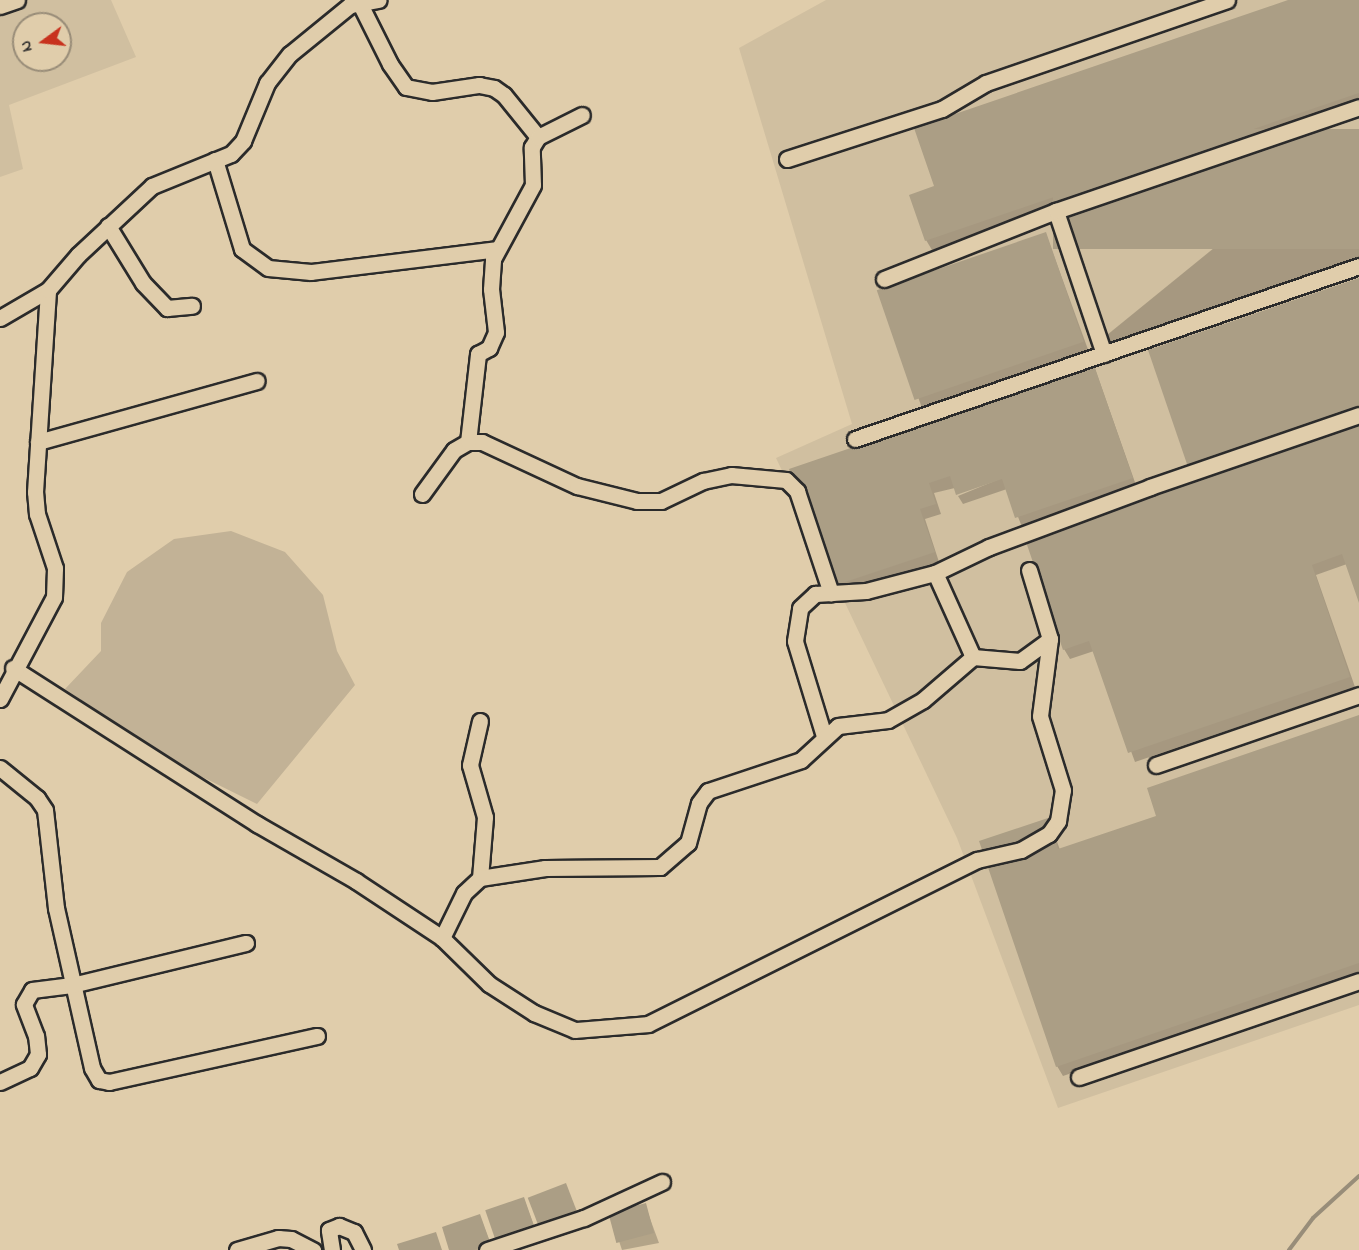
<!DOCTYPE html>
<html>
<head>
<meta charset="utf-8">
<style>
  body { margin:0 }
  #map { position:relative; width:1359px; height:1250px; overflow:hidden; background:#e0cdab; font-family:"Indie Flower",sans-serif }
  div>[style] { position:absolute }
  [style*='--x'] { left:calc(var(--x)*1px); top:calc(var(--y)*1px); width:calc(var(--w)*1px); rotate:calc(var(--a)*1deg) }
  .built>* { inset:0; background:#d0bfa0 }
  .green>* { inset:0; background:#c2b296 }
  .shadow>* { inset:0; background:#0003; transform-origin:0 0 }
  .stream>* { height:4px; margin:-2px; padding:0 2px; transform-origin:2px; border-radius:2px; background:#988d79 }
  .building>* { inset:0; background:#ab9e85; transform-origin:0 0 }
  .roads { filter:drop-shadow(2px 0 #2b2b2b) drop-shadow(-2px 0 #2b2b2b) drop-shadow(0 2px #2b2b2b) drop-shadow(0 -2px #2b2b2b) }
  .minor>* { height:15px; margin:-7.5px; padding:0 7.5px; transform-origin:7.5px; border-radius:7.5px; background:#e0cdab }
  span { translate:-50% -50%; white-space:nowrap; text-align:center; line-height:1.15; -webkit-text-stroke:5px #e0cdab; paint-order:stroke }
  .north { position:absolute; left:12px; top:12px; width:60px; height:60px; box-sizing:border-box; background:#e0cdab; border:2px solid #988c78; border-radius:50%; rotate:255deg; font-size:16px; font-weight:700; line-height:24px; text-align:center; color:#2b2b2b }
  .north::after { content:''; display:block; margin:auto; width:21px; height:27px; background:#c8321e; clip-path:polygon(50% 0,100% 100%,50% 72%,0 100%) }
</style>
</head>
<body>
<div id="map">
  <div class="built">
    <i style="clip-path:polygon(evenodd,0 0,111px 0,136px 57px,9px 105px,23px 169px,0 177px,0 0,24px 24px,60px 24px,60px 60px,24px 60px,24px 24px)"></i>
    <i style="clip-path:polygon(826px 0,1359px 0,1359px 1005px,1058px 1108px,957px 838px,776px 458px,852px 424px,739px 48px)"></i>
  </div>
  <div class="green">
    <i style="clip-path:polygon(231px 531px,285px 552px,323px 595px,337px 651px,355px 685px,257px 804px,176px 764px,65px 689px,101px 651px,101px 623px,127px 572px,174px 539px)"></i>
  </div>
  <div class="shadow">
    <i style="clip-path:polygon(1292px 0,1359px 0,1359px 104px,932px 250px,926px 240px,936px 187px)"></i>
    <i style="clip-path:polygon(1359px 130px,1359px 261px,1113px 345px,1107px 335px)"></i>
    <i style="left:1046px;top:234px;width:125px;height:176px;rotate:70deg"></i>
    <i style="clip-path:polygon(1094px 366px,1137px 488px,1022px 527px,1007px 489px,963px 504px,958px 496px,1009px 475px,934px 493px,941px 514px,925px 519px,939px 562px,837px 597px,791px 470px)"></i>
    <i style="clip-path:polygon(1359px 426px,1359px 600px,1347px 564px,1316px 575px,1355px 687px,1135px 762px,1094px 651px,1070px 659px,1064px 649px)"></i>
    <i style="clip-path:polygon(1359px 717px,1359px 975px,1063px 1076px,1057px 1066px,1053px 830px,1060px 850px,1158px 817px)"></i>
    <i style="clip-path:polygon(524px 1199px,539px 1239px,507px 1250px)"></i>
    <i style="clip-path:polygon(645px 1205px,659px 1243px,622px 1250px,610px 1214px)"></i>
    <i style="clip-path:polygon(480px 1216px,493px 1250px,451px 1250px)"></i>
  </div>
  <div class="stream">
    <i style="--x:1289;--y:1250;--w:40;--a:-53"></i>
    <i style="--x:1313;--y:1218;--w:62;--a:-42.4"></i>
  </div>
  <div class="building">
    <i style="clip-path:polygon(1288px 0,1359px 0,1359px 93px,925px 241px,909px 195px,934px 186px,914px 128px)"></i>
    <i style="left:1359px;top:129px;width:120px;height:306px;rotate:90deg"></i>
    <i style="left:1046px;top:232px;width:116px;height:179px;rotate:71deg"></i>
    <i style="clip-path:polygon(1359px 278px,1359px 408px,1188px 467px,1148px 350px)"></i>
    <i style="clip-path:polygon(1094px 365px,1133px 478px,1015px 518px,1002px 479px,956px 495px,950px 476px,929px 483px,936px 504px,920px 509px,935px 552px,830px 587px,789px 469px)"></i>
    <i style="clip-path:polygon(1359px 425px,1359px 603px,1342px 554px,1312px 565px,1350px 677px,1128px 753px,1089px 641px,1063px 650px,1025px 539px)"></i>
    <i style="clip-path:polygon(1359px 715px,1359px 963px,1056px 1067px,979px 841px,1048px 818px,1058px 849px,1156px 816px,1147px 788px)"></i>
    <i style="left:566px;top:1183px;width:33px;height:41px;rotate:69deg"></i>
    <i style="left:524px;top:1197px;width:34px;height:41px;rotate:71deg"></i>
    <i style="left:646px;top:1203px;width:31px;height:39px;rotate:75deg"></i>
    <i style="clip-path:polygon(480px 1214px,491px 1245px,474px 1250px,449px 1250px,442px 1227px)"></i>
    <i style="clip-path:polygon(436px 1232px,442px 1250px,399px 1250px,397px 1244px)"></i>
  </div>
  <div class="roads">
    <div class="minor">
      <i style="--x:360;--y:4;--w:67;--a:63.4"></i>
      <i style="--x:390;--y:64;--w:28;--a:55"></i>
      <i style="--x:406;--y:87;--w:26;--a:11"></i>
      <i style="--x:432;--y:92;--w:48;--a:-8.5"></i>
      <i style="--x:479;--y:85;--w:15;--a:11"></i>
      <i style="--x:494;--y:88;--w:12;--a:35"></i>
      <i style="--x:504;--y:95;--w:54;--a:51"></i>
      <i style="--x:0;--y:6;--w:18;--a:-19"></i>
      <i style="--x:787;--y:159;--w:163;--a:-17.9"></i>
      <i style="--x:942;--y:109;--w:51;--a:-30.6"></i>
      <i style="--x:986;--y:83;--w:255;--a:-19"></i>
      <i style="--x:215;--y:160;--w:93;--a:73.1"></i>
      <i style="--x:242;--y:249;--w:32;--a:36"></i>
      <i style="--x:268;--y:268;--w:43;--a:5.3"></i>
      <i style="--x:311;--y:272;--w:187;--a:-7"></i>
      <i style="--x:108;--y:226;--w:67;--a:58.4"></i>
      <i style="--x:143;--y:283;--w:35;--a:46"></i>
      <i style="--x:167;--y:308;--w:25;--a:-5"></i>
      <i style="--x:884;--y:279;--w:185;--a:-21.6"></i>
      <i style="--x:0;--y:318;--w:56;--a:-30.3"></i>
      <i style="--x:1104;--y:354;--w:151;--a:-108.6"></i>
      <i style="--x:1056;--y:211;--w:320;--a:-18.9"></i>
      <i style="--x:855;--y:439;--w:533;--a:-18.94"></i>
      <i style="--x:38;--y:442;--w:227;--a:-15.6"></i>
      <i style="--x:468;--y:442;--w:89;--a:-83.5"></i>
      <i style="--x:478;--y:354;--w:13;--a:-29"></i>
      <i style="--x:489;--y:348;--w:17;--a:-66"></i>
      <i style="--x:496;--y:332;--w:43;--a:-96.6"></i>
      <i style="--x:491;--y:289;--w:30;--a:-86"></i>
      <i style="--x:493;--y:259;--w:84;--a:-61.6"></i>
      <i style="--x:533;--y:185;--w:38;--a:-92"></i>
      <i style="--x:532;--y:147;--w:12;--a:-59"></i>
      <i style="--x:538;--y:137;--w:49;--a:-26.6"></i>
      <i style="--x:422;--y:494;--w:54;--a:-54"></i>
      <i style="--x:454;--y:450;--w:16;--a:-30"></i>
      <i style="--x:468;--y:442;--w:14;--a:0"></i>
      <i style="--x:482;--y:442;--w:105;--a:24.9"></i>
      <i style="--x:577;--y:486;--w:62;--a:14"></i>
      <i style="--x:637;--y:501;--w:24;--a:0"></i>
      <i style="--x:661;--y:501;--w:47;--a:-25.5"></i>
      <i style="--x:703;--y:481;--w:29;--a:-12"></i>
      <i style="--x:731;--y:475;--w:55;--a:5.2"></i>
      <i style="--x:786;--y:480;--w:16;--a:45"></i>
      <i style="--x:797;--y:491;--w:108;--a:71.6"></i>
      <i style="--x:973;--y:657;--w:92;--a:-114.3"></i>
      <i style="--x:935;--y:573;--w:60;--a:-25.7"></i>
      <i style="--x:989;--y:547;--w:172;--a:-20.4"></i>
      <i style="--x:1150;--y:487;--w:221;--a:-19"></i>
      <i style="--x:13;--y:668;--w:290;--a:32.6"></i>
      <i style="--x:257;--y:824;--w:114;--a:29.9"></i>
      <i style="--x:356;--y:881;--w:103;--a:33.5"></i>
      <i style="--x:442;--y:938;--w:66;--a:44.4"></i>
      <i style="--x:489;--y:984;--w:54;--a:32.8"></i>
      <i style="--x:534;--y:1013;--w:44;--a:22.5"></i>
      <i style="--x:575;--y:1030;--w:73;--a:-4.7"></i>
      <i style="--x:648;--y:1024;--w:368;--a:-26.5"></i>
      <i style="--x:977;--y:860;--w:45;--a:-12.8"></i>
      <i style="--x:1021;--y:850;--w:32;--a:-30"></i>
      <i style="--x:1049;--y:834;--w:16;--a:-55"></i>
      <i style="--x:1058;--y:821;--w:31;--a:-81"></i>
      <i style="--x:1063;--y:790;--w:77;--a:-107.3"></i>
      <i style="--x:1040;--y:716;--w:78;--a:-82.6"></i>
      <i style="--x:1050;--y:639;--w:72;--a:-106.9"></i>
      <i style="--x:0;--y:699;--w:115;--a:-62.1"></i>
      <i style="--x:54;--y:597;--w:29;--a:-88"></i>
      <i style="--x:55;--y:568;--w:57;--a:-108.4"></i>
      <i style="--x:37;--y:514;--w:22;--a:-95"></i>
      <i style="--x:35;--y:492;--w:202;--a:-86.3"></i>
      <i style="--x:48;--y:290;--w:46;--a:-49.4"></i>
      <i style="--x:78;--y:255;--w:101;--a:-43"></i>
      <i style="--x:152;--y:186;--w:85;--a:-22.1"></i>
      <i style="--x:231;--y:154;--w:18;--a:-47"></i>
      <i style="--x:243;--y:141;--w:63;--a:-67.5"></i>
      <i style="--x:267;--y:83;--w:37;--a:-52"></i>
      <i style="--x:290;--y:54;--w:77;--a:-39.2"></i>
      <i style="--x:350;--y:5;--w:29;--a:-10"></i>
      <i style="--x:824;--y:736;--w:99;--a:-107"></i>
      <i style="--x:795;--y:641;--w:33;--a:-81"></i>
      <i style="--x:800;--y:608;--w:21;--a:-43"></i>
      <i style="--x:815;--y:594;--w:51;--a:-3.4"></i>
      <i style="--x:866;--y:591;--w:71;--a:-14.6"></i>
      <i style="--x:1156;--y:765;--w:215;--a:-19"></i>
      <i style="--x:0;--y:768;--w:48;--a:39"></i>
      <i style="--x:37;--y:798;--w:14;--a:56"></i>
      <i style="--x:45;--y:810;--w:99;--a:83.6"></i>
      <i style="--x:56;--y:908;--w:164;--a:77.3"></i>
      <i style="--x:92;--y:1068;--w:14;--a:60"></i>
      <i style="--x:99;--y:1080;--w:10;--a:11"></i>
      <i style="--x:109;--y:1082;--w:213;--a:-12.5"></i>
      <i style="--x:480;--y:878;--w:61;--a:-85.3"></i>
      <i style="--x:485;--y:817;--w:54;--a:-106.1"></i>
      <i style="--x:470;--y:765;--w:45;--a:-77.2"></i>
      <i style="--x:442;--y:938;--w:50;--a:-63.9"></i>
      <i style="--x:464;--y:893;--w:22;--a:-43"></i>
      <i style="--x:480;--y:878;--w:66;--a:-8.7"></i>
      <i style="--x:545;--y:868;--w:115;--a:-0.5"></i>
      <i style="--x:660;--y:867;--w:37;--a:-41"></i>
      <i style="--x:688;--y:843;--w:41;--a:-74.6"></i>
      <i style="--x:699;--y:803;--w:15;--a:-53"></i>
      <i style="--x:708;--y:791;--w:98;--a:-18.4"></i>
      <i style="--x:801;--y:760;--w:50;--a:-42.6"></i>
      <i style="--x:838;--y:726;--w:50;--a:-6.8"></i>
      <i style="--x:888;--y:720;--w:40;--a:-29.7"></i>
      <i style="--x:923;--y:700;--w:66;--a:-40.7"></i>
      <i style="--x:973;--y:657;--w:47;--a:4.9"></i>
      <i style="--x:1020;--y:661;--w:37;--a:-36"></i>
      <i style="--x:1079;--y:1077;--w:296;--a:-18.9"></i>
      <i style="--x:0;--y:1082;--w:33;--a:-25"></i>
      <i style="--x:30;--y:1068;--w:16;--a:-60"></i>
      <i style="--x:38;--y:1054;--w:18;--a:-96"></i>
      <i style="--x:36;--y:1036;--w:34;--a:-111"></i>
      <i style="--x:24;--y:1004;--w:16;--a:-60"></i>
      <i style="--x:32;--y:990;--w:40;--a:-7.1"></i>
      <i style="--x:72;--y:985;--w:179;--a:-13.6"></i>
      <i style="--x:237;--y:1250;--w:43;--a:-16.3"></i>
      <i style="--x:278;--y:1238;--w:13;--a:4"></i>
      <i style="--x:291;--y:1239;--w:25;--a:27"></i>
      <i style="--x:332;--y:1250;--w:20;--a:-99"></i>
      <i style="--x:329;--y:1230;--w:11;--a:-22"></i>
      <i style="--x:339;--y:1226;--w:16;--a:22"></i>
      <i style="--x:354;--y:1232;--w:20;--a:63"></i>
      <i style="--x:487;--y:1250;--w:102;--a:-18.3"></i>
      <i style="--x:584;--y:1218;--w:86;--a:-24.8"></i>
    </div>
  </div>
  <div class="north">N</div>
</div>
</body>
</html>
